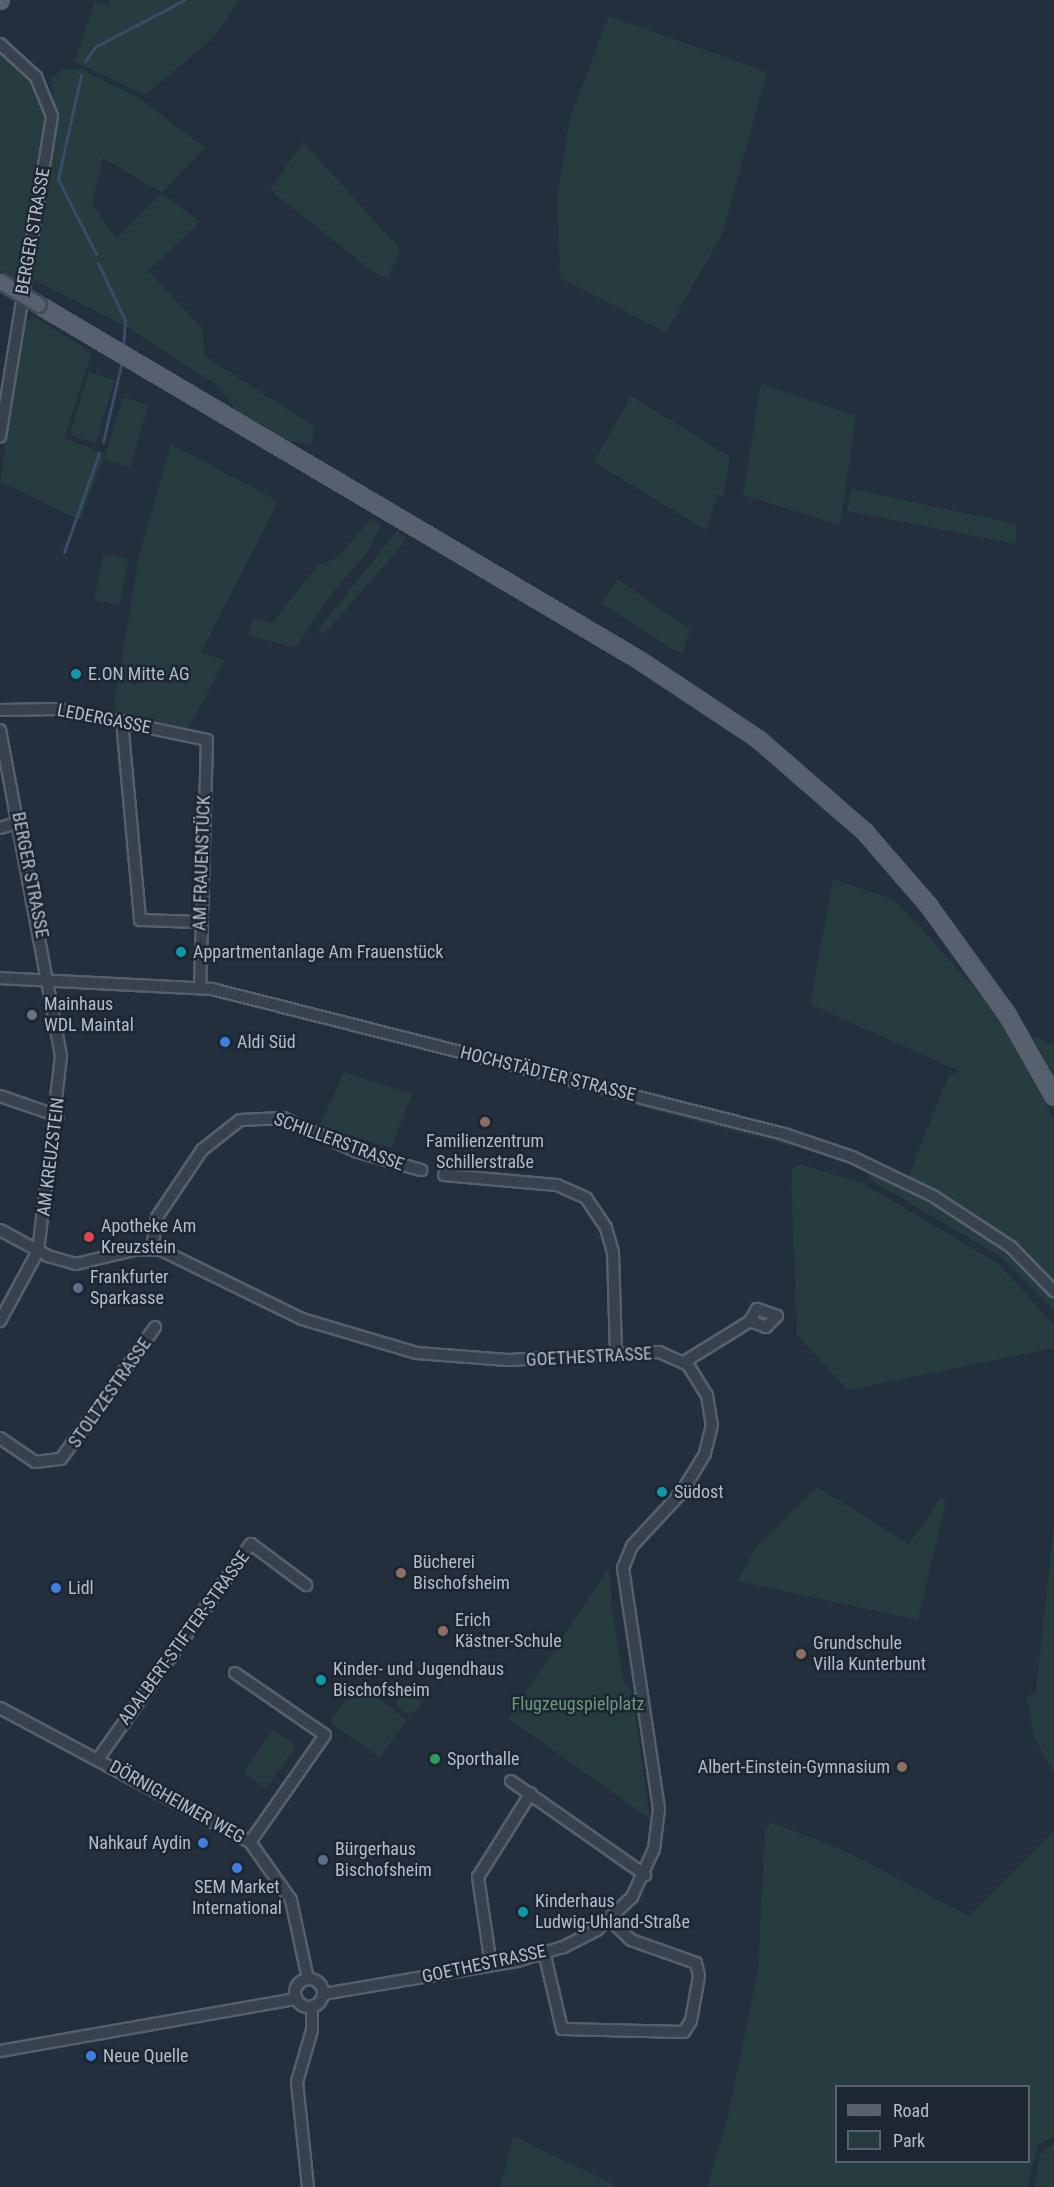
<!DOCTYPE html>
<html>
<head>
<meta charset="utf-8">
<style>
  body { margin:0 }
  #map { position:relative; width:1054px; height:2187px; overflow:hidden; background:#242f3e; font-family:"Roboto Condensed",sans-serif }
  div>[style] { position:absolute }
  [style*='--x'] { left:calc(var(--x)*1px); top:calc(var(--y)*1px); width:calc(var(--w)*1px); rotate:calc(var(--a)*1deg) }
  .green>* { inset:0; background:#263c3f; transform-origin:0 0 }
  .round { border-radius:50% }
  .stream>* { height:3px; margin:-1.5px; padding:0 1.5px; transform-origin:1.5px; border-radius:1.5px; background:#394c67 }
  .roads { filter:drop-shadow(2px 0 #565f6c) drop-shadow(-2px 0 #565f6c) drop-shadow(0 2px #565f6c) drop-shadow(0 -2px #565f6c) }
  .minor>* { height:10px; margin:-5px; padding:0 5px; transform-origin:5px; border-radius:5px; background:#38414e }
  .minor>.ring { margin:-5px; padding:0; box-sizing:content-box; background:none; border:10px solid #38414e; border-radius:50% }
  .major>* { height:14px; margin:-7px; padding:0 7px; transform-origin:7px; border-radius:7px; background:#56606e }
  .bridges { filter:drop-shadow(2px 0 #414a57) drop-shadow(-2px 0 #414a57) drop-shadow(0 2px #414a57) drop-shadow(0 -2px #414a57) }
  .major-bridge>* { height:14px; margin:-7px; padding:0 7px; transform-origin:7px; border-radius:7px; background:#56606e }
  .dots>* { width:16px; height:16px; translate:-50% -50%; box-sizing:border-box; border:3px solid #1d2633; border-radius:50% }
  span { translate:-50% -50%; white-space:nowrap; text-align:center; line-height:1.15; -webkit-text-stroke:5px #1d2633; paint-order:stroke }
  .street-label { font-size:18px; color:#b4bcc9 }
  .poi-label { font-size:18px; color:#b4bcc9 }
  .left { translate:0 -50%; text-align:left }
  .right { translate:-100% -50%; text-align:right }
  .park-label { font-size:18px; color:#6b9a76 }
  .legend { position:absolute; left:835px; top:2085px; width:195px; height:78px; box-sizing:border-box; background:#1d2633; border:2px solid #59626f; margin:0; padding:8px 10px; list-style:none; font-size:18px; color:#b4bcc9 }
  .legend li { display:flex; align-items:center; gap:12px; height:30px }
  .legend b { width:30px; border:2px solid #59626f }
</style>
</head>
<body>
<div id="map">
  <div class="green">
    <i style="clip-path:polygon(110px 0,240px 0,211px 40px,145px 95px,75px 62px,95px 2px,108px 6px)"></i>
    <i style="clip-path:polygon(609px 16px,767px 72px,722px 235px,666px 332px,560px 278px,557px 197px,570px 117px)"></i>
    <i style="clip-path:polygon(0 53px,29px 75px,47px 108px,17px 281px,0 270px)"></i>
    <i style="clip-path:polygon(evenodd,64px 69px,81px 69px,138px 97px,205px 148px,162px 193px,200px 222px,148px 271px,202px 328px,205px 356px,315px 427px,311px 444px,284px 440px,237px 412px,220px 387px,132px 330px,28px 277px,57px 126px,50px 78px,64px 69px,103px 158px,162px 193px,116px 239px,92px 204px,103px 158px)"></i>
    <i style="clip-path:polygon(303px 142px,400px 249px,388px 278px,376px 274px,270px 190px)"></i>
    <i style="clip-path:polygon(33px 316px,92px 353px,64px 438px,105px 454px,80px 520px,1px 482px,19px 326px)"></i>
    <i style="left:89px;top:372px;width:27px;height:66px;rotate:17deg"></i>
    <i style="clip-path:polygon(761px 384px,856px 416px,840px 525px,743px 495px)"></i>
    <i style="clip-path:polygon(631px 396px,730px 457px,723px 496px,718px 494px,706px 530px,594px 462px)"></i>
    <i style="left:123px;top:397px;width:27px;height:65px;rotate:17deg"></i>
    <i style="clip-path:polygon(171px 444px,278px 501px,201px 653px,225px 660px,188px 729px,116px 712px,115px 701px,139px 556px)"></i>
    <i style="clip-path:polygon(851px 489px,1016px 524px,1016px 544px,847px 511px)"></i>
    <i style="clip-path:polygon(372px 518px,380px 527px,368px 552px,331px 594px,296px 648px,247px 635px,253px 619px,272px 623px,318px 565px,337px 558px)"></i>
    <i style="clip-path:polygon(397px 531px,407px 539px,325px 634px,318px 630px)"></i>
    <i style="left:103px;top:554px;width:26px;height:47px;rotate:11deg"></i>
    <i style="clip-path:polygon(618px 579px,690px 630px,682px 655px,602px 604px)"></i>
    <i style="clip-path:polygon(833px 879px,894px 900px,919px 926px,995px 1011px,1054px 1119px,1054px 1285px,1015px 1244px,908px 1177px,948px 1077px,959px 1071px,810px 1004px)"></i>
    <i style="clip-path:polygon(368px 1031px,792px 1141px,794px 1147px,367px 1035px)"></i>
    <i style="clip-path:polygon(1032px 1036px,1054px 1045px,1054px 1077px)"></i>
    <i style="clip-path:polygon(344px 1072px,412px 1094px,391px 1148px,319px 1126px)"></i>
    <i style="clip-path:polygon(800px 1164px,864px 1184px,999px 1264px,1054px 1325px,1054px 1348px,848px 1390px,797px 1335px,791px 1170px)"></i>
    <i style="clip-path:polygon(865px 1168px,931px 1201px,991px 1240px,1054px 1299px,1054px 1311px,1003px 1258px,872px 1181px)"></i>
    <i style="clip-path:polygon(817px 1487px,909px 1544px,941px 1498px,946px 1501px,918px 1620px,738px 1581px,756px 1547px)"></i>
    <i style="clip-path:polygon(1054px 1522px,1054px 1773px,1034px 1737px,1027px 1697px,1036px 1692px)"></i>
    <i style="clip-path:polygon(609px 1568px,612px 1608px,624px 1683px,632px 1691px,650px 1819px,508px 1718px)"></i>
    <i style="left:357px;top:1684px;width:61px;height:47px;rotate:35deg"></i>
    <i class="round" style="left:397px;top:1689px;width:24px;height:24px"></i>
    <i style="left:273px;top:1730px;width:28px;height:52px;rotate:35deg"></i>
    <i style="clip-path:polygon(evenodd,771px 1822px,843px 1850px,969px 1916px,1054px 1831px,1054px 2137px,1038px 2145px,1027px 2187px,707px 2187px,728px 2116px,758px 1969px,765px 1832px,771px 1822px,836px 2086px,1028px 2086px,1028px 2162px,836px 2162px,836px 2086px)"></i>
    <i style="clip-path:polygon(513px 2136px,619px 2187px,501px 2187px)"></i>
    <i style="clip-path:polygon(1054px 2142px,1054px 2187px,1034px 2187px,1040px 2155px)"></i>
  </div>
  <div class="stream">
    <i style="--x:85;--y:61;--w:17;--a:-54"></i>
    <i style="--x:95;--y:47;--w:101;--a:-27.8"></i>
    <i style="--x:81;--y:75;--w:107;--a:102.5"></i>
    <i style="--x:58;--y:179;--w:84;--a:63.1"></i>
    <i style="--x:98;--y:263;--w:63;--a:64.7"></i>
    <i style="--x:125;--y:320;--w:27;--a:94"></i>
    <i style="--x:103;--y:442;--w:79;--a:-76.8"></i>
    <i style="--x:64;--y:552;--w:105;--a:-70.5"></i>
  </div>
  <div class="roads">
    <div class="minor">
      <i style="--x:0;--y:44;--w:49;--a:42.5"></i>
      <i style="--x:36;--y:77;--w:42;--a:67.7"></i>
      <i style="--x:52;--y:116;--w:325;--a:99.2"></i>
      <i style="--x:0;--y:710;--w:59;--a:-1"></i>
      <i style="--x:59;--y:709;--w:151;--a:11.8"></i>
      <i style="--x:207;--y:740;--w:247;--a:91.6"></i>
      <i style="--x:122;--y:721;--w:200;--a:84.8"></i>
      <i style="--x:140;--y:920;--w:60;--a:1.9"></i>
      <i style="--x:0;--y:730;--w:332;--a:79.4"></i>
      <i style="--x:61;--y:1056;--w:196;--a:96.7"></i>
      <i style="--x:38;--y:1251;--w:80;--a:118.5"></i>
      <i style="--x:0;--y:828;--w:21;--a:-17"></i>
      <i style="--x:0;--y:978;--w:212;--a:3"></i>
      <i style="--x:212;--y:989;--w:590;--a:14.22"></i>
      <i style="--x:784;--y:1134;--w:72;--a:18.7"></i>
      <i style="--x:852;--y:1157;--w:90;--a:25.7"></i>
      <i style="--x:933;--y:1196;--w:93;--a:33.2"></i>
      <i style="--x:1011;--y:1247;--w:62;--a:45.7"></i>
      <i style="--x:0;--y:1096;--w:61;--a:19"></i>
      <i style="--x:444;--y:1175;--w:113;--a:5.1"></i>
      <i style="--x:557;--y:1185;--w:32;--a:24"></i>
      <i style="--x:586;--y:1198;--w:36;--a:56"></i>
      <i style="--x:606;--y:1228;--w:25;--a:74"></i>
      <i style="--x:613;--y:1252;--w:100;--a:88.3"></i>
      <i style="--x:0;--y:1230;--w:55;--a:28.4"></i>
      <i style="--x:48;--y:1256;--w:29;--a:16"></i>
      <i style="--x:76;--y:1264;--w:60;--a:-13.6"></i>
      <i style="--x:134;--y:1250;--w:27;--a:0"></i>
      <i style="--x:161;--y:1250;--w:157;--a:26.1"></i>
      <i style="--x:302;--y:1319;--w:120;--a:16.5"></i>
      <i style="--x:417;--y:1353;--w:91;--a:4.4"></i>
      <i style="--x:508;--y:1360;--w:151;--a:-3"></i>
      <i style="--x:659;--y:1352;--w:32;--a:24"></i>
      <i style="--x:688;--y:1365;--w:36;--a:58"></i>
      <i style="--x:707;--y:1395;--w:30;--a:81"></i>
      <i style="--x:712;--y:1425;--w:30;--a:104"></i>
      <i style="--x:705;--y:1454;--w:46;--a:121.6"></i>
      <i style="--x:681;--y:1493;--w:72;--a:132.8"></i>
      <i style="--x:632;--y:1546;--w:24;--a:112"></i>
      <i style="--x:623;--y:1568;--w:244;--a:81.5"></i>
      <i style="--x:659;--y:1809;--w:40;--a:97.1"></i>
      <i style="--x:654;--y:1849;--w:53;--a:114.6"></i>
      <i style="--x:632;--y:1897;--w:48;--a:136.7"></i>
      <i style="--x:597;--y:1930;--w:38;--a:153"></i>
      <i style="--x:563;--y:1947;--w:48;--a:163.1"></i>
      <i style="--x:517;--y:1961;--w:197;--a:170.3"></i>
      <i style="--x:152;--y:1249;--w:32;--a:-81"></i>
      <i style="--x:157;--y:1217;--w:81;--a:-56.1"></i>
      <i style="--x:202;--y:1150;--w:48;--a:-38.3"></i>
      <i style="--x:240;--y:1120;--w:43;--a:-2.7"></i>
      <i style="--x:283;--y:1118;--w:82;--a:24.4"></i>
      <i style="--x:358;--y:1152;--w:66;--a:15.9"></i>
      <i style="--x:684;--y:1362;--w:78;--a:-31.8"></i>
      <i style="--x:750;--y:1321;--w:14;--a:-60"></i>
      <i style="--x:757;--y:1309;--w:21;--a:19"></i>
      <i style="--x:777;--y:1316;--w:16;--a:135"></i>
      <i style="--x:766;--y:1327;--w:17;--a:-159"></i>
      <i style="--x:0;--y:1438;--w:42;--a:34.4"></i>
      <i style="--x:35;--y:1462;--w:26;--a:-7"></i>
      <i style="--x:61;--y:1459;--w:162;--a:-54.5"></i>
      <i style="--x:235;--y:1673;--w:109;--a:34.6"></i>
      <i style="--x:325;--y:1735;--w:131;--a:125"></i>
      <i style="--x:0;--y:1708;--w:284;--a:28.2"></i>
      <i style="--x:250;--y:1842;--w:71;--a:54.7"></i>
      <i style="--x:291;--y:1900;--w:81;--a:77.9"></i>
      <i style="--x:98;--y:1759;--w:264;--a:-54.6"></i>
      <i style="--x:251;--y:1544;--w:69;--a:36.7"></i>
      <i style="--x:511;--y:1781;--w:164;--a:35"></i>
      <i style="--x:544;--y:1952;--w:79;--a:76.8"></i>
      <i style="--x:562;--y:2029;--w:122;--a:1.4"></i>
      <i style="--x:684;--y:2032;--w:13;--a:-58"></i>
      <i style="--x:691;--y:2021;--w:46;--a:-79.9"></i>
      <i style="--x:699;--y:1976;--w:13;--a:-103"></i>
      <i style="--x:696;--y:1963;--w:69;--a:-160.5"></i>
      <i style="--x:631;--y:1940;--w:29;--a:-136"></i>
      <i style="--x:491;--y:1965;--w:89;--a:-98.4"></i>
      <i style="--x:478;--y:1877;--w:99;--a:-57.8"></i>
      <i class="ring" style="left:295px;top:1979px;width:18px;height:18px"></i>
      <i style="--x:0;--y:2051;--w:301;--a:-10"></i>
      <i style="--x:308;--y:2187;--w:106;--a:-96"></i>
      <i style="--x:297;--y:2082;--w:54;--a:-73.9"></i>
      <i style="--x:312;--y:2030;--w:23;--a:-90"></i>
    </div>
    <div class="major">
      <i style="--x:0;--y:1;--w:1;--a:-45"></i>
      <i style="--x:39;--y:305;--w:697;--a:30.61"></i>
      <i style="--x:639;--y:660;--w:143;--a:33.6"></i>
      <i style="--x:758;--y:739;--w:142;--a:41"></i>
      <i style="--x:865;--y:832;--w:98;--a:49.1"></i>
      <i style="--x:929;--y:906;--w:133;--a:54.2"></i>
      <i style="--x:1007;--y:1014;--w:95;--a:60.5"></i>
    </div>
  </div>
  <div class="bridges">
    <div class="major-bridge">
      <i style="--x:1;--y:282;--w:44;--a:31.2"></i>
    </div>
  </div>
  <div class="dots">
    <i style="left:76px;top:674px;background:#0f9aa8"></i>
    <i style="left:181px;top:952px;background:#0f9aa8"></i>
    <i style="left:32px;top:1015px;background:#6b7280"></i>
    <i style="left:225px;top:1042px;background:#3f7fe0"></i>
    <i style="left:485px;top:1122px;background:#8d6e63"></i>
    <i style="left:89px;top:1237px;background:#e0444e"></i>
    <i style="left:78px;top:1288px;background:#5c6f8a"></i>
    <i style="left:662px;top:1492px;background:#0f9aa8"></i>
    <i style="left:401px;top:1573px;background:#8d6e63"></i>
    <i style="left:56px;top:1588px;background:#3f7fe0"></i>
    <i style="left:443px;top:1631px;background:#8d6e63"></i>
    <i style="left:801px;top:1654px;background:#8d6e63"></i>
    <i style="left:321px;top:1680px;background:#0f9aa8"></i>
    <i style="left:435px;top:1759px;background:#2e9e5b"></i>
    <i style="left:902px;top:1767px;background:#8d6e63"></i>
    <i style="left:203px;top:1843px;background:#3f7fe0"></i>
    <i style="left:323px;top:1860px;background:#5c6f8a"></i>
    <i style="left:237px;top:1868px;background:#3f7fe0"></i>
    <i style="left:523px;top:1912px;background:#0f9aa8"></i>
    <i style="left:91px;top:2056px;background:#3f7fe0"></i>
  </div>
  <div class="street-label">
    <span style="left:33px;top:231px;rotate:-80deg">BERGER STRASSE</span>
    <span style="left:104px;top:719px;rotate:11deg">LEDERGASSE</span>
    <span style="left:202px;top:863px;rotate:-88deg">AM FRAUENSTÜCK</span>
    <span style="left:30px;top:875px;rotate:79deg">BERGER STRASSE</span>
    <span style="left:548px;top:1074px;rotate:14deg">HOCHSTÄDTER STRASSE</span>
    <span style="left:339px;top:1142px;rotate:20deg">SCHILLERSTRASSE</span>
    <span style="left:51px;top:1157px;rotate:-83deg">AM KREUZSTEIN</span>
    <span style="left:589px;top:1357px;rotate:-3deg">GOETHESTRASSE</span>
    <span style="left:110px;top:1393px;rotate:-55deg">STOLTZESTRASSE</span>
    <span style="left:184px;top:1638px;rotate:-54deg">ADALBERT-STIFTER-STRASSE</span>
    <span style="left:177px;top:1802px;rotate:29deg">DÖRNIGHEIMER WEG</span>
    <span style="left:484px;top:1964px;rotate:-12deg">GOETHESTRASSE</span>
  </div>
  <div class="poi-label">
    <span class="left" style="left:88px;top:674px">E.ON Mitte AG</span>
    <span class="left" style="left:193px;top:952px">Appartmentanlage Am Frauenstück</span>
    <span class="left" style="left:44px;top:1015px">Mainhaus<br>WDL Maintal</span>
    <span class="left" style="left:237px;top:1042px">Aldi Süd</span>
    <span style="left:485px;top:1152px">Familienzentrum<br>Schillerstraße</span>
    <span class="left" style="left:101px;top:1237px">Apotheke Am<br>Kreuzstein</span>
    <span class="left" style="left:90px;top:1288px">Frankfurter<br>Sparkasse</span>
    <span class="left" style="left:674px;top:1492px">Südost</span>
    <span class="left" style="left:413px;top:1573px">Bücherei<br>Bischofsheim</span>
    <span class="left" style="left:68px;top:1588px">Lidl</span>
    <span class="left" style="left:455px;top:1631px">Erich<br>Kästner-Schule</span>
    <span class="left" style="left:813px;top:1654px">Grundschule<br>Villa Kunterbunt</span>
    <span class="left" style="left:333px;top:1680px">Kinder- und Jugendhaus<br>Bischofsheim</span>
    <span class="left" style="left:447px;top:1759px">Sporthalle</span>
    <span class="right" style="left:890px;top:1767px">Albert-Einstein-Gymnasium</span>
    <span class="right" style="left:191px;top:1843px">Nahkauf Aydin</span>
    <span class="left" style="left:335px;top:1860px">Bürgerhaus<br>Bischofsheim</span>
    <span style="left:237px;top:1898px">SEM Market<br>International</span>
    <span class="left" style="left:535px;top:1912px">Kinderhaus<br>Ludwig-Uhland-Straße</span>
    <span class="left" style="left:103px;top:2056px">Neue Quelle</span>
  </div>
  <div class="park-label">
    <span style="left:578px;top:1704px">Flugzeugspielplatz</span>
  </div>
  <ul class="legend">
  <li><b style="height:8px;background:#56606e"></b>Road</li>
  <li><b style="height:16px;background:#263c3f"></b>Park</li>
  </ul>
</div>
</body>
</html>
